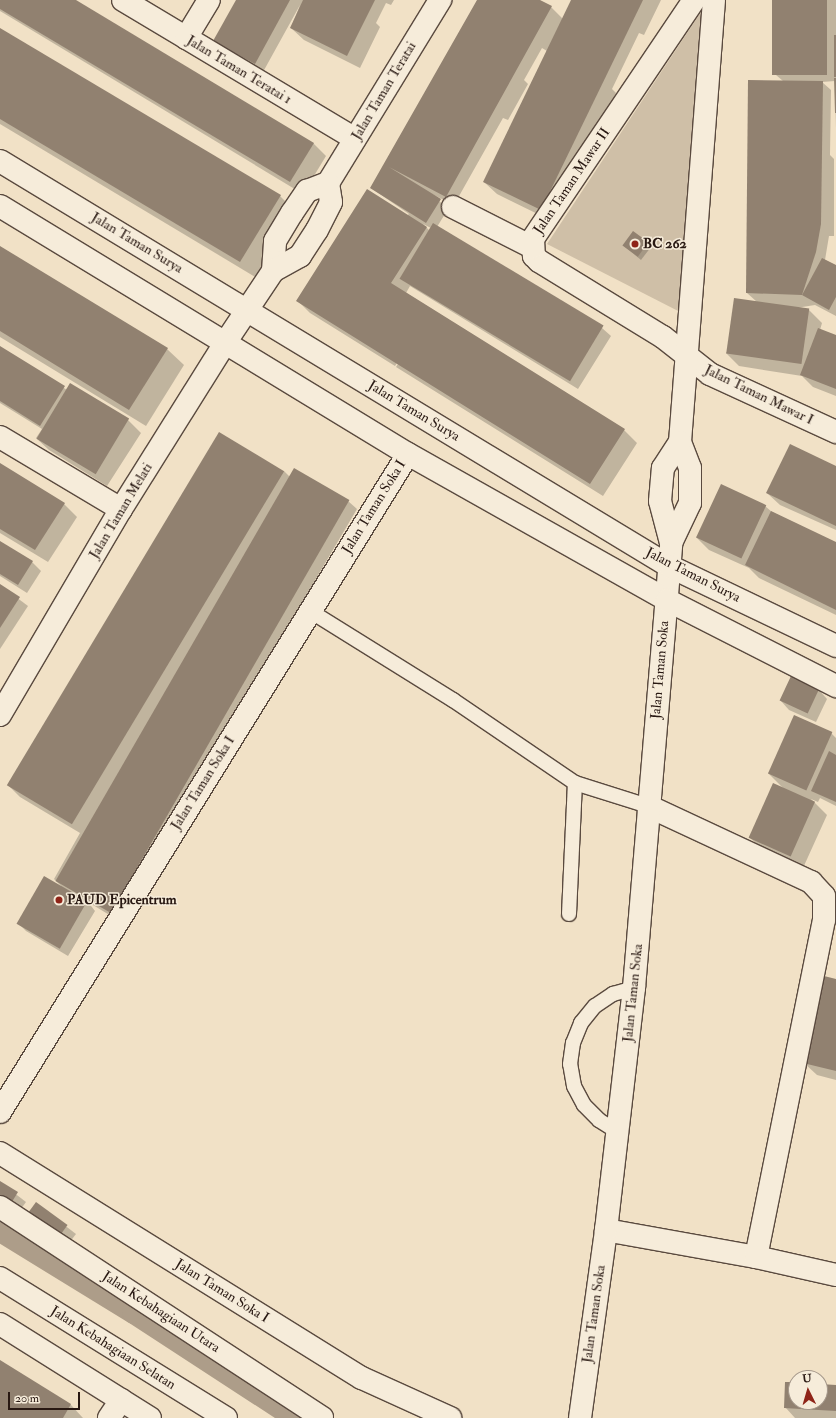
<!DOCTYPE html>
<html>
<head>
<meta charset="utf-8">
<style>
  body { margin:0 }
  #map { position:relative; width:836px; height:1418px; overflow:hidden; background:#f1e1c6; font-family:"IM FELL Double Pica",serif }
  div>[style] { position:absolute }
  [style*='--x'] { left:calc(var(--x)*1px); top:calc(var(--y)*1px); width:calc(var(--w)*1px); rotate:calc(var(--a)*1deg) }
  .green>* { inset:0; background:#cfbfa7 }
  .shadow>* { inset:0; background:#0003 }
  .canal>* { height:25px; margin:-12.5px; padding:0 12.5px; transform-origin:12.5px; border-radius:12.5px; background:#ad9d89 }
  .building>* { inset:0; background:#918170; transform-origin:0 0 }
  .roads { filter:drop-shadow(1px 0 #5a4a3f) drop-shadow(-1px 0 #5a4a3f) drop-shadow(0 1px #5a4a3f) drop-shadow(0 -1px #5a4a3f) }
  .service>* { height:14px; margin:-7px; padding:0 7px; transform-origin:7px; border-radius:7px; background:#f6ecda }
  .minor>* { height:22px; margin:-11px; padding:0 11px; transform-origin:11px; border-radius:11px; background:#f6ecda }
  .tertiary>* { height:22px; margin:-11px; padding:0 11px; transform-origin:11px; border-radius:11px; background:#f6ecda }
  .dots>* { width:11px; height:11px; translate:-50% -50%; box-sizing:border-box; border:2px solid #f6ecda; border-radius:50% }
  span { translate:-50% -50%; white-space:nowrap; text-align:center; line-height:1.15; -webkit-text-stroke:3px #f6ecda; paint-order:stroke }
  .street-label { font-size:14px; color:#281812 }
  .poi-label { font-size:14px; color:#281812; font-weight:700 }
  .left { translate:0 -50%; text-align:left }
  .north { position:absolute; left:788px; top:1370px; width:40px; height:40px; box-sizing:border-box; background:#f6ecda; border:1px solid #a4978a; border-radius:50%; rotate:355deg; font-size:11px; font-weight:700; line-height:16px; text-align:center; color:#281812 }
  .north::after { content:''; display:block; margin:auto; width:14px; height:18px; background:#8f2418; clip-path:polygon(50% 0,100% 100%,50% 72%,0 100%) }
  .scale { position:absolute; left:8px; top:1392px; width:72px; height:18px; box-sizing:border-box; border:2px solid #281812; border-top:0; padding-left:5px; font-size:12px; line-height:14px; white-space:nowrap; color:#281812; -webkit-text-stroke:3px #f6ecda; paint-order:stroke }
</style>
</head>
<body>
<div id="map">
  <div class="green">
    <i style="clip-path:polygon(709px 0,684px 314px,547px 244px)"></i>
  </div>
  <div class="shadow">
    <i style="clip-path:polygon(0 0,74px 0,313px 143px,326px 156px,303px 194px,0 11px)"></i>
    <i style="clip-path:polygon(237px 0,394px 0,391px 5px,386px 3px,376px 23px,380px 27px,360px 68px,304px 40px,291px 28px,300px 5px,263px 72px,223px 50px,214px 41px)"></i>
    <i style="clip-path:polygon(evenodd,478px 0,538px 0,551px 7px,563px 19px,572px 0,661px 0,644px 35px,639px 33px,612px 89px,616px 93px,596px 135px,591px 133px,574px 166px,554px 222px,497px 194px,484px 182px,547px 51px,542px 48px,524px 80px,528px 84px,508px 120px,503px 118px,454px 205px,430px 193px,448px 209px,437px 227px,602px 328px,611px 336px,578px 389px,410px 286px,406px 293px,624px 430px,637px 443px,603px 496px,396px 367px,432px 311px,395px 366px,310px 313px,297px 300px,409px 214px,371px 188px,478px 0,423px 224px,431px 228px,430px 231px,423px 224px)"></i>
    <i style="clip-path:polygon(773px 0,836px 0,836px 129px,835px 81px,822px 82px,831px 90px,830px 155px,834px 159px,834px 236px,829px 236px,825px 260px,836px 266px,836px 316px,815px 305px,796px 308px,809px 310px,822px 323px,820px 330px,836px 336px,836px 396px,813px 387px,802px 376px,739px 366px,726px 353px,757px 302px,747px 293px,783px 81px,776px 75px)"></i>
    <i style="clip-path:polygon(0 29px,280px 196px,297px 213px,257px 278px,0 124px)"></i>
    <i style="clip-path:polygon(647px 243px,651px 247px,641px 260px,623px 245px)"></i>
    <i style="clip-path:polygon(0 247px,167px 349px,184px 365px,146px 426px,0 337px)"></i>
    <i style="clip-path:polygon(0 347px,67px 390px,128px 420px,141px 433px,107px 486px,49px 450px,36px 438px,42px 429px,0 403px)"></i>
    <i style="clip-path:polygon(0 464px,64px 504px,77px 517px,48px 562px,0 533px)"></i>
    <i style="clip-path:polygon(836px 467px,836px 530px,780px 505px,767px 493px)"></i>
    <i style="clip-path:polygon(284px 471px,290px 477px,348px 501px,357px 509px,116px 919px,88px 902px,95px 911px,68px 956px,26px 931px,18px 923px,61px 886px,54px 879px,80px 833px,20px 797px,8px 785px)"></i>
    <i style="clip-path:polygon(765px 506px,772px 512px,836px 543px,836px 615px,759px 578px,749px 568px,709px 550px,696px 537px)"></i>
    <i style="clip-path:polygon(0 542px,32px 562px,41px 571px,27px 593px,0 576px)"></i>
    <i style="clip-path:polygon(0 585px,28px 606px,0 649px)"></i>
    <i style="clip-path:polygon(819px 690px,827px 699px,816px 722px,789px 710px,781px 701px)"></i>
    <i style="clip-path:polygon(831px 733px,836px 738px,836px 806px,820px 798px,818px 802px,811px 799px,827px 815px,803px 868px,762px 849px,749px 837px,784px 789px,768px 773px)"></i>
    <i style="clip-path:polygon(836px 980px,836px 1080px,817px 1075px,804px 1063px)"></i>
    <i style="clip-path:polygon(0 1182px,26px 1202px,18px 1213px)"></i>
    <i style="clip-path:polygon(37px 1204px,76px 1234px,66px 1247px)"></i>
    <i style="clip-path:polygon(0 1361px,71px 1405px,83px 1418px,0 1418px)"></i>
    <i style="clip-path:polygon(796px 1383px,796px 1402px,820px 1402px,820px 1385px,836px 1386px,836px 1418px,795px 1418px,785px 1407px)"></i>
  </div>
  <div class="canal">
    <i style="--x:0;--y:1229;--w:157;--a:31.5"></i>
    <i style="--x:134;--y:1311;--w:196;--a:33.1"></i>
  </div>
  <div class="building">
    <i style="clip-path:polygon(0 0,76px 0,314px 143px,290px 182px,0 9px)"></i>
    <i style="clip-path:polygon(236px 0,290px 0,255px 64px,213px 41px)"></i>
    <i style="clip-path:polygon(303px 0,375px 0,347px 56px,290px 28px)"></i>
    <i style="clip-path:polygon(477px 0,540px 0,552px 6px,446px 197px,389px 167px,441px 199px,426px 223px,370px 188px)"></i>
    <i style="clip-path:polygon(571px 0,643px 0,541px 210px,483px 182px)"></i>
    <i style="left:772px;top:0;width:55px;height:75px"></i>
    <i style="clip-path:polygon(0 28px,281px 195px,240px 262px,0 119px)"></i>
    <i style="left:834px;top:35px;width:2px;height:42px"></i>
    <i style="clip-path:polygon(834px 78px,836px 78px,836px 113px,835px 113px)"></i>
    <i style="clip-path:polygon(748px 80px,823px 81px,821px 224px,816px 252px,802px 295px,746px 293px)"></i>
    <i style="clip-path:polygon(367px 189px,427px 227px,391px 283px,625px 429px,590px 484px,296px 301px)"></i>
    <i style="left:433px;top:223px;width:199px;height:65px;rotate:31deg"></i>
    <i style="left:633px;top:231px;width:19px;height:18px;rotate:36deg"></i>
    <i style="clip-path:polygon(0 246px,168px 348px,129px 410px,0 331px)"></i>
    <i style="clip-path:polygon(822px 258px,836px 265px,836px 297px,829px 310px,802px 295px)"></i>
    <i style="left:734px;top:298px;width:76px;height:56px;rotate:8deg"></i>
    <i style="clip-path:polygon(818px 328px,836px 335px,836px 389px,800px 375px)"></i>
    <i style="clip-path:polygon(0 346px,65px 386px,40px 426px,0 401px)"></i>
    <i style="left:70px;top:383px;width:69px;height:65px;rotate:31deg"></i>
    <i style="left:219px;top:432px;width:76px;height:412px;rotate:31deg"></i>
    <i style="clip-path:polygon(790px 444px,836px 466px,836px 526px,766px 493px)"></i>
    <i style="clip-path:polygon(0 463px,65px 503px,35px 550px,0 529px)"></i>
    <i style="left:294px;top:468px;width:64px;height:477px;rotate:30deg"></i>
    <i style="left:721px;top:484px;width:50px;height:59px;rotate:25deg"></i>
    <i style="clip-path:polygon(771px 511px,836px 542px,836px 610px,745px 565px)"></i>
    <i style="clip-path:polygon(0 541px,33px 561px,18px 585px,0 574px)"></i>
    <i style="clip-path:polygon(0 584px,20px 597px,0 628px)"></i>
    <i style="left:791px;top:676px;width:31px;height:27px;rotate:25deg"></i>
    <i style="left:794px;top:715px;width:42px;height:64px;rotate:24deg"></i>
    <i style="clip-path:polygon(829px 751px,836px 755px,836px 802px,811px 791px)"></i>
    <i style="left:773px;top:783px;width:46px;height:60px;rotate:24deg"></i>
    <i style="left:44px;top:876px;width:50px;height:55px;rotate:30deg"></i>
    <i style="clip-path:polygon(824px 976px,836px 979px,836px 1071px,803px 1063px)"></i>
    <i style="clip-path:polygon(0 1181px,18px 1192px,10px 1205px,0 1199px)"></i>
    <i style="left:36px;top:1202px;width:39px;height:18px;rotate:36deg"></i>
    <i style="clip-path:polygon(0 1360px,71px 1404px,63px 1418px,0 1418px)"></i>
    <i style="clip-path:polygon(785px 1382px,796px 1382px,796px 1402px,820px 1402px,820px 1384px,836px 1385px,836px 1411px,784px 1408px)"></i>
  </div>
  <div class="roads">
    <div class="service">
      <i style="--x:310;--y:611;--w:168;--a:31.9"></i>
      <i style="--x:453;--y:700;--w:148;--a:34.2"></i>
      <i style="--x:575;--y:783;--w:77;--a:17.5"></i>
      <i style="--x:569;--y:914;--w:131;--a:-87.4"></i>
      <i style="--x:618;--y:1132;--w:22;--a:-148"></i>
      <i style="--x:599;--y:1120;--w:21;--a:-135"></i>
      <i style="--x:584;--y:1105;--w:21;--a:-118"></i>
      <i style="--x:574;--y:1086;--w:22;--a:-100"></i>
      <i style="--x:570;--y:1064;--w:21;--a:-82"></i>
      <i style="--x:573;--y:1043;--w:22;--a:-68"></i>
      <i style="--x:581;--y:1023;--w:22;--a:-51"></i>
      <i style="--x:595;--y:1006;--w:22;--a:-34"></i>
      <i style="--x:613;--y:994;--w:22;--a:-16"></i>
    </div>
    <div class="minor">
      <i style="--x:123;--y:0;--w:270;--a:30.9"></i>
      <i style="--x:694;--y:0;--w:288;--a:124"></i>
      <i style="--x:533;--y:239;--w:17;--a:87"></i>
      <i style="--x:534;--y:256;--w:7;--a:45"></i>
      <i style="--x:539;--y:261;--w:145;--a:31.5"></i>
      <i style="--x:663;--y:337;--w:60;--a:38.2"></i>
      <i style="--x:710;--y:374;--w:139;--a:24.7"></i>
      <i style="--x:186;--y:38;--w:44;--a:-58.8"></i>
      <i style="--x:453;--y:207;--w:89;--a:26.9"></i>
      <i style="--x:273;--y:271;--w:30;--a:-86"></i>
      <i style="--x:275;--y:241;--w:33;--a:-59"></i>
      <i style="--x:292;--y:213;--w:27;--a:-56"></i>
      <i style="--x:307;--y:191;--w:22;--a:-21"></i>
      <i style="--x:328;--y:183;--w:215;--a:-58.5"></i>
      <i style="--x:0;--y:437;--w:141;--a:30.8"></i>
      <i style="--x:671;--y:543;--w:44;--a:-64.6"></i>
      <i style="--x:690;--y:503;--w:35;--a:-90"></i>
      <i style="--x:690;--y:468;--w:28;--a:-111"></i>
      <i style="--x:680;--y:442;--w:443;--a:-85.6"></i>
      <i style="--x:0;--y:715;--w:239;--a:-59.6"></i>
      <i style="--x:121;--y:509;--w:196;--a:-57.9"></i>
      <i style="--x:225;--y:343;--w:87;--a:-56.3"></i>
      <i style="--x:273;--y:271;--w:31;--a:-29"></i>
      <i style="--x:300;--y:256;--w:31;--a:-57"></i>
      <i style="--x:317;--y:230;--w:31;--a:-63"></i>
      <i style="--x:331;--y:202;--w:19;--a:-99"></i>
      <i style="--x:0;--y:1112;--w:774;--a:-58.2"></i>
      <i style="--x:0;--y:1153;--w:426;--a:31.9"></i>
      <i style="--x:362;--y:1378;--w:97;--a:24.4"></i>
      <i style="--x:0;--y:1207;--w:385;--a:33.2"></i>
      <i style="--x:606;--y:1230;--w:152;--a:10.2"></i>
      <i style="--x:756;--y:1257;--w:344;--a:-78.6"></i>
      <i style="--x:824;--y:920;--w:24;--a:-90"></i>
      <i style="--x:824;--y:896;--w:19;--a:-133"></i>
      <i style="--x:811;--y:882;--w:180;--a:-155"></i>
      <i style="--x:756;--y:1257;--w:82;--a:12.7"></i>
      <i style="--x:0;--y:1278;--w:266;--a:31.8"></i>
      <i style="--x:0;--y:1324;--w:177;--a:32.1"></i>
      <i style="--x:109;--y:1418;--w:22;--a:-56"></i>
      <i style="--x:580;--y:1418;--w:190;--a:-82.1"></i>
      <i style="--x:606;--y:1230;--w:244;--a:-83.4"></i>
      <i style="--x:634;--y:988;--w:447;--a:-85.2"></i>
      <i style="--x:671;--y:543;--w:43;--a:-104.7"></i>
      <i style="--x:660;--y:501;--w:33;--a:-85"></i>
      <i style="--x:663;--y:468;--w:31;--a:-57"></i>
    </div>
    <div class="tertiary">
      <i style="--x:0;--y:161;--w:782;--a:31.19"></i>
      <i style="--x:669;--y:566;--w:185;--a:25.6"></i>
      <i style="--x:0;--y:206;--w:477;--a:31.3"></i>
      <i style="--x:408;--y:454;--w:297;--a:29.4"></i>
      <i style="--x:667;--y:600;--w:190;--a:27"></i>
    </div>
  </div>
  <div class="dots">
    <i style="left:635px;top:244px;background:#8f2418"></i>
    <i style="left:59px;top:900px;background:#8f2418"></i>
  </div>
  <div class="street-label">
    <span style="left:239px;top:70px;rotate:31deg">Jalan Taman Teratai 1</span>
    <span style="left:384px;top:91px;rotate:-59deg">Jalan Taman Teratai</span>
    <span style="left:572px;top:181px;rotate:-56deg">Jalan Taman Mawar II</span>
    <span style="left:137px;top:243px;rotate:31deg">Jalan Taman Surya</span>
    <span style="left:759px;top:395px;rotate:26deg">Jalan Taman Mawar I</span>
    <span style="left:414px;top:411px;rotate:31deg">Jalan Taman Surya</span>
    <span style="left:374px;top:507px;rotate:-58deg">Jalan Taman Soka I</span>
    <span style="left:121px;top:511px;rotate:-59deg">Jalan Taman Melati</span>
    <span style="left:693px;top:575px;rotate:27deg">Jalan Taman Surya</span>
    <span style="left:660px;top:670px;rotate:-85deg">Jalan Taman Soka</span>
    <span style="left:203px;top:783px;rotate:-58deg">Jalan Taman Soka I</span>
    <span style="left:633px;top:993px;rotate:-84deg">Jalan Taman Soka</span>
    <span style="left:222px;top:1291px;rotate:32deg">Jalan Taman Soka I</span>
    <span style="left:161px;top:1312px;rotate:33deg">Jalan Kebahagiaan Utara</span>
    <span style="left:594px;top:1314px;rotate:-82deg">Jalan Taman Soka</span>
    <span style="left:113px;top:1348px;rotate:32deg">Jalan Kebahagiaan Selatan</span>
  </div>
  <div class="poi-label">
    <span class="left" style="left:643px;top:244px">BC 262</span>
    <span class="left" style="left:67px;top:900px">PAUD Epicentrum</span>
  </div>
  <div class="north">U</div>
  <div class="scale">20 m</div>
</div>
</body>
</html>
